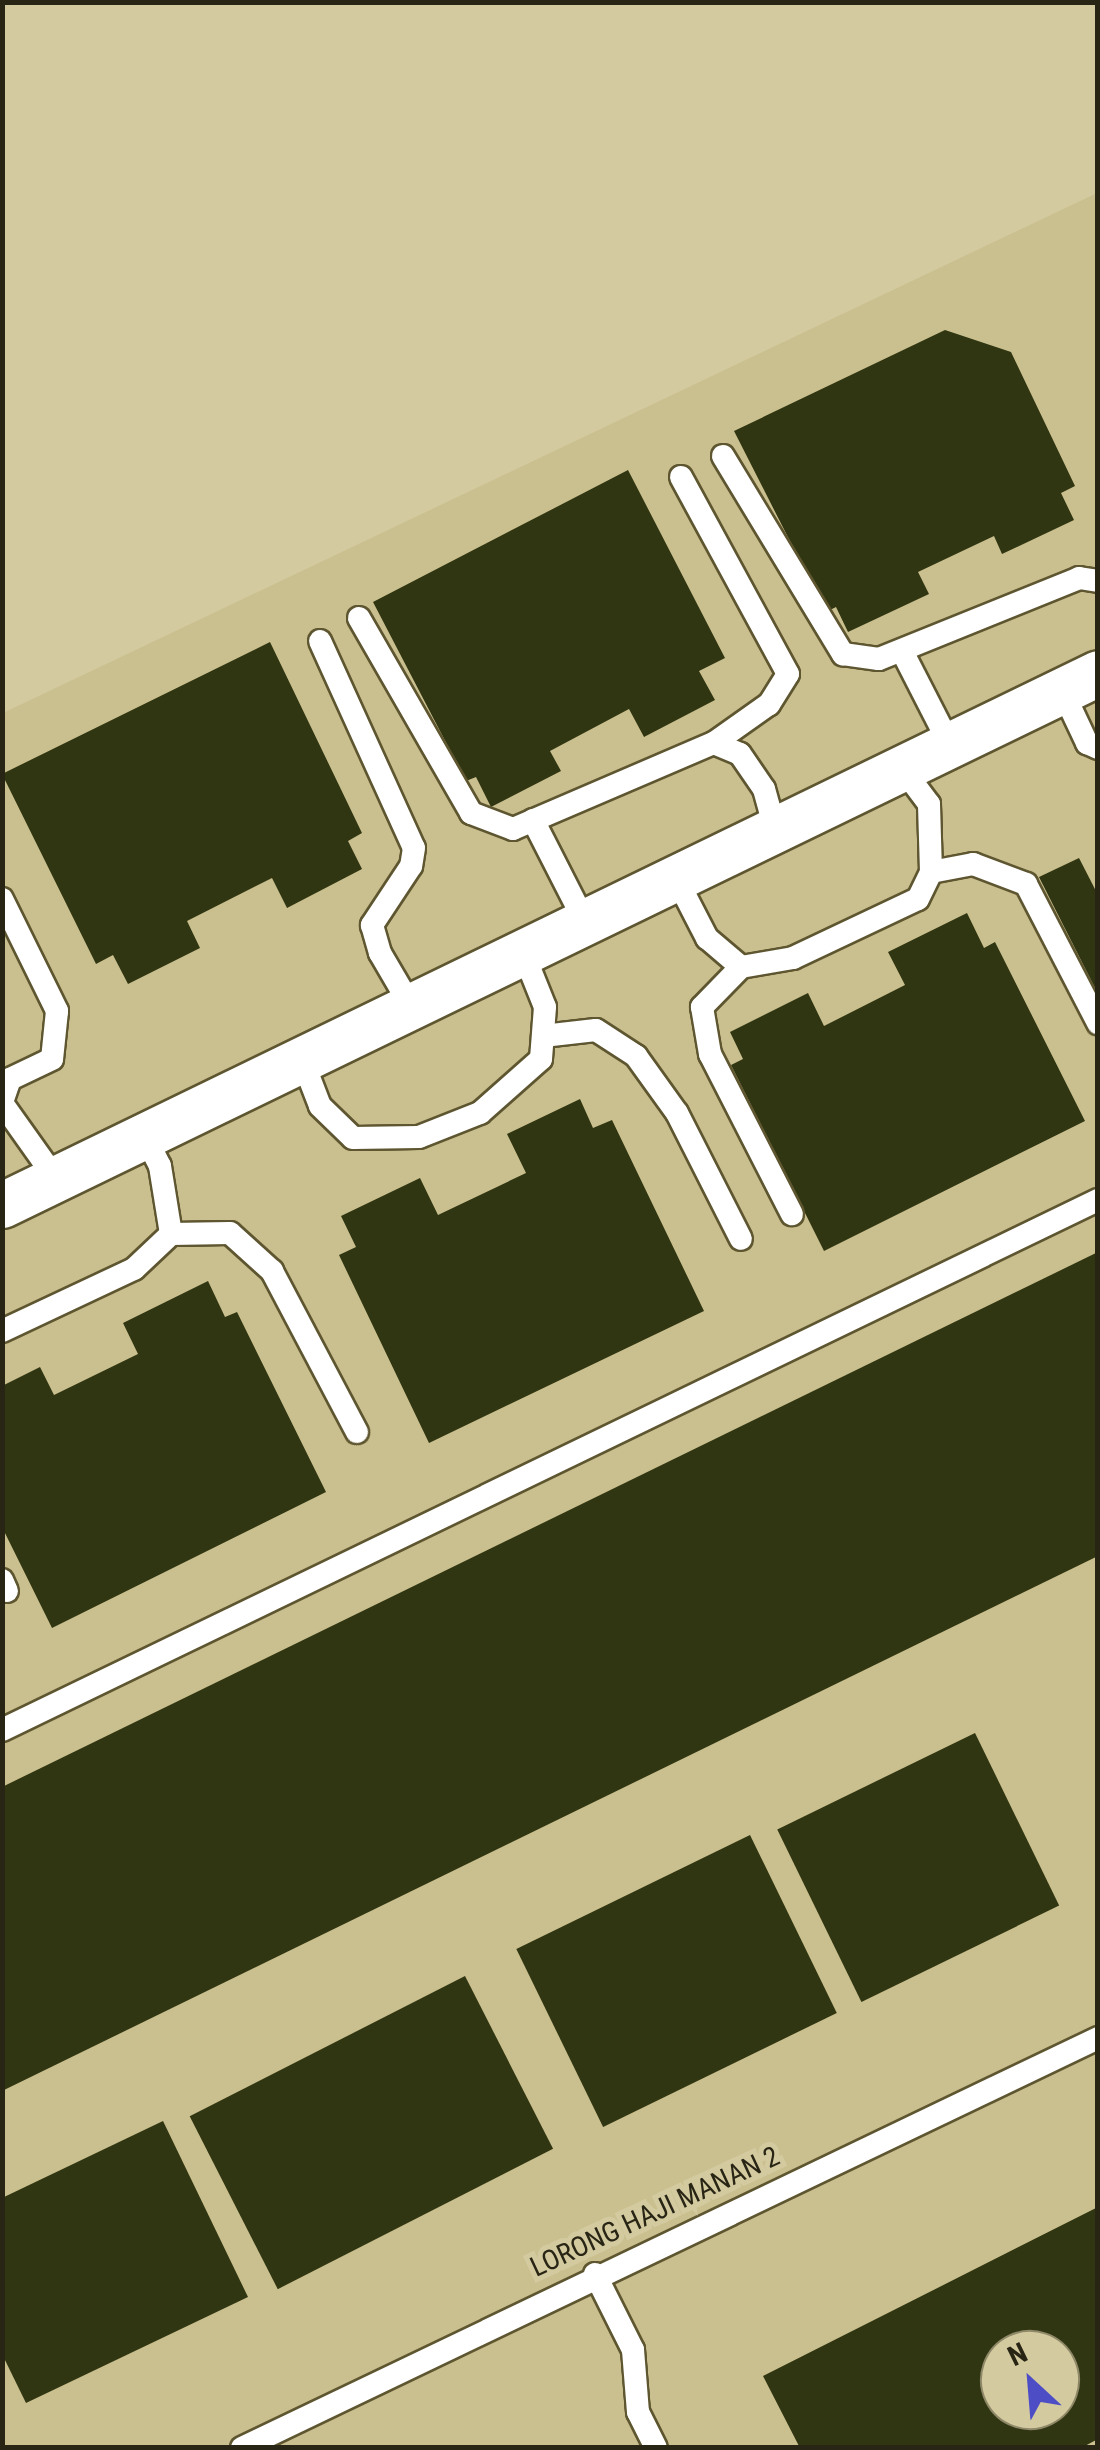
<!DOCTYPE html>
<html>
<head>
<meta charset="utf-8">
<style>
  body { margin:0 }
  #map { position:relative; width:1100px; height:2450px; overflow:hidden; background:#d3caa0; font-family:"Roboto Condensed",sans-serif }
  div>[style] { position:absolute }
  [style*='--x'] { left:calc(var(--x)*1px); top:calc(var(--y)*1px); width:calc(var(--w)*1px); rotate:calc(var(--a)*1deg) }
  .built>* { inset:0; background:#cabf8e }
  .building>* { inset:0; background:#313612; transform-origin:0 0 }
  .roads { filter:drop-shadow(2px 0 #5e5630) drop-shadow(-2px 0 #5e5630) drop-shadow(0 2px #5e5630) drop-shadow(0 -2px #5e5630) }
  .service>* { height:22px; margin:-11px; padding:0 11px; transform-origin:11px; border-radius:11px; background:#fff }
  .minor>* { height:45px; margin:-22.5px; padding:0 22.5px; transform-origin:22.5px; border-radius:22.5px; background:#fff }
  span { translate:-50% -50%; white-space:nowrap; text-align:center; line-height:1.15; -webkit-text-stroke:10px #d3caa0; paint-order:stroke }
  .street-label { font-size:28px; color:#292515 }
  .frame { position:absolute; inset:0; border:5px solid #292515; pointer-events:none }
  .north { position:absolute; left:980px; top:2330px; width:100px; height:100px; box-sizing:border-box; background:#d3caa0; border:2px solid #8f8868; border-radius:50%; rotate:334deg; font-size:28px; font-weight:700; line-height:40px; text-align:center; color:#292515 }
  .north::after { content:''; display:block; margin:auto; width:35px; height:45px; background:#4d4ec5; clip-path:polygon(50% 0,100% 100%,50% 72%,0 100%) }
</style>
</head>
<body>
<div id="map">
  <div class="built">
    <i style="clip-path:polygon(evenodd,1097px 193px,1097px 2447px,3px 2448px,3px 713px,1097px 193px,1000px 2350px,1060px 2350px,1060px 2410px,1000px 2410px,1000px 2350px)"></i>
  </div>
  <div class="building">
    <i style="clip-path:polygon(945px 330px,1011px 352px,1075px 486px,1061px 493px,1074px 520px,1002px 554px,994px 536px,918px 572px,929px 594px,848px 632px,836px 607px,826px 612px,734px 431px)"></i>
    <i style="clip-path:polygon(628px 470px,725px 658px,699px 671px,715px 700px,644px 737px,629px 709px,550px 751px,561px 771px,491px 807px,476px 777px,466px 781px,373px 602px)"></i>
    <i style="clip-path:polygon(270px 642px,362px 833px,348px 841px,362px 869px,287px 908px,272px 878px,187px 921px,200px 948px,128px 984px,113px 955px,96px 964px,2px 774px)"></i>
    <i style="clip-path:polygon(1079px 858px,1098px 895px,1098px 994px,1039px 877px)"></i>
    <i style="clip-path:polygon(967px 913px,984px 948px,995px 942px,1085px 1121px,824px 1251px,731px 1065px,743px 1059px,730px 1032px,808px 993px,824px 1026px,905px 985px,888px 952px)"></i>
    <i style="clip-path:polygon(580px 1099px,593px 1128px,612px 1120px,704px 1311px,429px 1443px,339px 1255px,356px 1247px,341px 1216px,420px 1178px,438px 1215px,526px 1173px,507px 1134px)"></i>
    <i style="clip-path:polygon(1098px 1252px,1098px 1556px,2px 2091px,2px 1787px)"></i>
    <i style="clip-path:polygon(208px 1281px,225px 1317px,237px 1312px,326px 1492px,52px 1628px,2px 1527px,2px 1386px,40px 1367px,54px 1395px,138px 1354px,123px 1323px)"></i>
    <i style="left:975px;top:1733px;width:192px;height:220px;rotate:64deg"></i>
    <i style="left:750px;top:1835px;width:198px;height:260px;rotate:64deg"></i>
    <i style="left:465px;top:1976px;width:194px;height:309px;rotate:63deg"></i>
    <i style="clip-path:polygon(163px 2121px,248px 2297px,26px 2403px,2px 2354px,2px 2198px)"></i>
    <i style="clip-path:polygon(evenodd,1098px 2207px,1098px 2439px,1081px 2448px,800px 2448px,763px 2376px,1098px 2207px,1000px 2350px,1060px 2350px,1060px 2410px,1000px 2410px,1000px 2350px)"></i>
  </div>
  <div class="roads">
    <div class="service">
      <i style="--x:723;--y:456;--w:232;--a:58.8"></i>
      <i style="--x:843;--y:654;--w:36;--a:8"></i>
      <i style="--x:879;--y:659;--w:216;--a:-22"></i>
      <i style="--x:1079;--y:578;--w:19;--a:9"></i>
      <i style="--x:681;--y:477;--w:224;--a:61.5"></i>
      <i style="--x:788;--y:674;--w:36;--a:122"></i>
      <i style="--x:769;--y:704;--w:67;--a:144.7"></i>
      <i style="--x:359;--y:618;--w:225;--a:60.1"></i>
      <i style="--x:471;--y:813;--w:45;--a:20.9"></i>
      <i style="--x:513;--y:829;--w:219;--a:-23.2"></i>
      <i style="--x:714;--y:743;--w:28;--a:23"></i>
      <i style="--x:740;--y:754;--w:42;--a:55.6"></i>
      <i style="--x:764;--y:789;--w:41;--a:74.6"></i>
      <i style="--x:320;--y:641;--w:227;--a:65.6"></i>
      <i style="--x:414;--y:848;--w:18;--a:99"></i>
      <i style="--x:411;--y:866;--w:71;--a:123.5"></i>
      <i style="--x:372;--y:925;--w:29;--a:74"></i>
      <i style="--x:380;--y:953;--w:61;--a:59.7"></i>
      <i style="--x:902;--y:651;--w:106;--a:62.9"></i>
      <i style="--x:1062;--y:690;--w:59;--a:64.7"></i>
      <i style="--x:1087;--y:743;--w:12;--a:24"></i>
      <i style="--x:533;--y:820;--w:114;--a:63"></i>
      <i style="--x:931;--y:872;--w:43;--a:-10.8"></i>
      <i style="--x:973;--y:864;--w:57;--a:20.7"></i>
      <i style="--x:1026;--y:884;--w:157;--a:62.6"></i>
      <i style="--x:676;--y:878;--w:68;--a:62.7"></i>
      <i style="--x:707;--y:938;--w:45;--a:40.5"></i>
      <i style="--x:741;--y:967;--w:53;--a:-9.8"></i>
      <i style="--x:793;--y:958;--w:138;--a:-25.3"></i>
      <i style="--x:918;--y:899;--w:30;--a:-64"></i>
      <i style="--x:931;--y:872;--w:68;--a:-91.7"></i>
      <i style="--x:929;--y:804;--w:45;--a:-126.9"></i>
      <i style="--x:2;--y:899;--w:125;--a:63.8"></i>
      <i style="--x:57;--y:1011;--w:48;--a:95.9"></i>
      <i style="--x:52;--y:1059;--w:47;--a:154.5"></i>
      <i style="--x:10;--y:1079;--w:24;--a:109"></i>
      <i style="--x:741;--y:967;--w:56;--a:134.3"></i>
      <i style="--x:702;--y:1007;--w:48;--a:80.3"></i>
      <i style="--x:710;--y:1054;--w:180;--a:62.9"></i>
      <i style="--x:543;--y:1036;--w:53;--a:-6.5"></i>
      <i style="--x:596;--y:1030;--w:48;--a:33"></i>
      <i style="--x:636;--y:1056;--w:70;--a:54.3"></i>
      <i style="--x:677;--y:1113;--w:141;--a:63.1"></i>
      <i style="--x:302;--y:1059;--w:50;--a:69"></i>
      <i style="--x:320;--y:1106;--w:46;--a:44.1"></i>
      <i style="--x:353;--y:1138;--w:66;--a:-0.9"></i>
      <i style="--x:419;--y:1137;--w:66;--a:-21.5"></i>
      <i style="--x:480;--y:1113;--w:81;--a:-41.5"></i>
      <i style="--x:541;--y:1059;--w:52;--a:-85.6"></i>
      <i style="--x:545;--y:1007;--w:59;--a:-111.8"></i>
      <i style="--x:2;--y:1103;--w:93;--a:54.6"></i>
      <i style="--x:171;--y:1234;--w:59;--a:-1"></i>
      <i style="--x:230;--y:1233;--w:57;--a:42.1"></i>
      <i style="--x:272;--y:1271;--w:182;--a:62.2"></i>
      <i style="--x:2;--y:1331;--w:146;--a:-25.2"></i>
      <i style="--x:134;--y:1269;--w:51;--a:-43.4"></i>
      <i style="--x:171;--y:1234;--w:69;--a:-99.2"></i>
      <i style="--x:160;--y:1166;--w:34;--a:-117"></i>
      <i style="--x:2;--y:1580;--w:12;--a:66"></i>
      <i style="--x:2;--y:1730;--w:1217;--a:-25.81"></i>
      <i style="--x:595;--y:2274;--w:85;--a:63.4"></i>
      <i style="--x:633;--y:2350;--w:62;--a:85.4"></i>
      <i style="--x:638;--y:2412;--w:40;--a:63.4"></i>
      <i style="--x:242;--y:2448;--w:949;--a:-25.59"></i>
    </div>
    <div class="minor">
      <i style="--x:2;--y:1205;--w:1218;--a:-25.89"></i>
    </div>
  </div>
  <div class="street-label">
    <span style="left:655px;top:2212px;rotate:-25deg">LORONG HAJI MANAN 2</span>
  </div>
  <div class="frame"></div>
  <div class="north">N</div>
</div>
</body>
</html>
